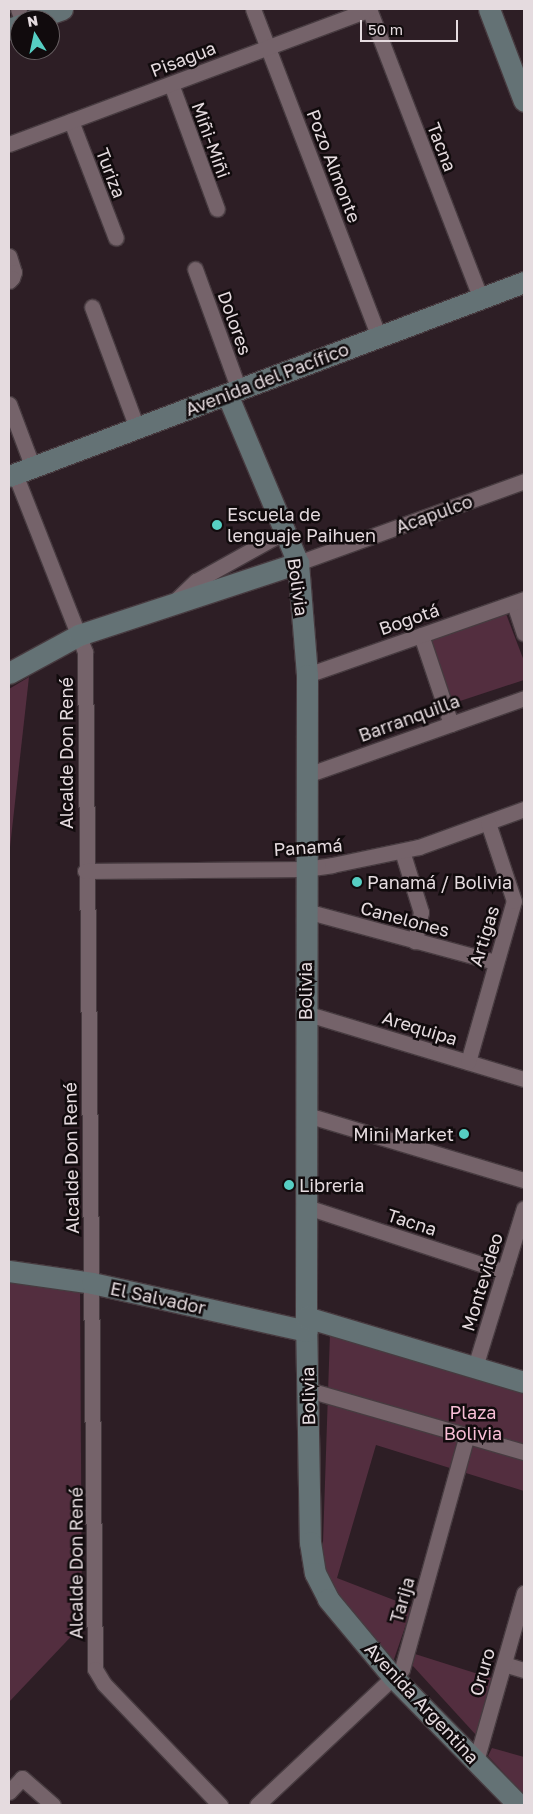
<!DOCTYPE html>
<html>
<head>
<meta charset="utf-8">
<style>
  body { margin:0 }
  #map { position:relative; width:533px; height:1814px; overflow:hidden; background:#2d1e25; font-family:"Golos Text",sans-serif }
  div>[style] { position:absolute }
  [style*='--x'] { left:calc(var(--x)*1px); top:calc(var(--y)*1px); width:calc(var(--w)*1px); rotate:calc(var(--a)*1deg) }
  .green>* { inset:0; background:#532e3f }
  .roads { filter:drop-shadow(1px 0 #473b40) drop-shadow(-1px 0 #473b40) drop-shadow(0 1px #473b40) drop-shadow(0 -1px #473b40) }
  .street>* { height:15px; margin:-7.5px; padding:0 7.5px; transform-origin:7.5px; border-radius:7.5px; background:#75636a }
  .secondary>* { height:21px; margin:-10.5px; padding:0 10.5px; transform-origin:10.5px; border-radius:10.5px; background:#647275 }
  .dots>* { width:14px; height:14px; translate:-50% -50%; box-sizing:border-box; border:2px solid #110b0d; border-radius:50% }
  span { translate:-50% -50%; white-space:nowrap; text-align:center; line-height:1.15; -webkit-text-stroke:5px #110b0d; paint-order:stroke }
  .street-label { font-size:18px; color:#e5dbdf }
  .poi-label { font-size:18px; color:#e5dbdf }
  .left { translate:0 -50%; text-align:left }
  .right { translate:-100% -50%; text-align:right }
  .park-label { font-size:18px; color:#f8bed6 }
  .frame { position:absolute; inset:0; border:10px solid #e5dbdf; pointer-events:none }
  .north { position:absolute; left:10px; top:10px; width:50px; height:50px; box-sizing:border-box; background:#110b0d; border:1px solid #665e61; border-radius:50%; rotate:350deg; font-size:14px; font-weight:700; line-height:20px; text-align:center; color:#e5dbdf }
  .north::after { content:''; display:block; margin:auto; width:18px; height:22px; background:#56cec3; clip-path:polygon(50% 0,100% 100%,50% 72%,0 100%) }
  .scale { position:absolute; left:360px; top:20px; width:98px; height:22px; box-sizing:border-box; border:2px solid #e5dbdf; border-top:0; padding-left:6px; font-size:15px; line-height:18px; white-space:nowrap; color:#e5dbdf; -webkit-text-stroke:4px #110b0d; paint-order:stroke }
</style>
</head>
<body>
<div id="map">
  <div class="green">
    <i style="clip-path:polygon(505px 611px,524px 661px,524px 680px,451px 704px,429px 636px)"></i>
    <i style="clip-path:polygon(29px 677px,9px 856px,9px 689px)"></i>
    <i style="clip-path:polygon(9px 1279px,80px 1290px,82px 1625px,9px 1702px)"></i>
    <i style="clip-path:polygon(330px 1333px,524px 1388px,524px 1491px,376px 1445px,337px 1578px,412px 1607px,393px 1662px,334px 1595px,322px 1572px)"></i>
    <i style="clip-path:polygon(415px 1654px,494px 1679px,476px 1735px,412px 1665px)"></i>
    <i style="clip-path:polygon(492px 1748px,524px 1757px,524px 1795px,488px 1756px)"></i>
  </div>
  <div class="roads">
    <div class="street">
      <i style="--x:18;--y:9;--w:12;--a:70"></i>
      <i style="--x:253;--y:9;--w:351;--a:69"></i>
      <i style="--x:369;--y:9;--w:311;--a:68.9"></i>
      <i style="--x:171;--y:84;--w:133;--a:69.8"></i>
      <i style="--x:71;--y:121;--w:125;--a:69"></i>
      <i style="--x:9;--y:144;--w:385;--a:-20.5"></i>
      <i style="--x:9;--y:256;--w:17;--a:73"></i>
      <i style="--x:14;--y:272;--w:6;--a:108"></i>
      <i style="--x:12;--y:278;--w:4;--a:135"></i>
      <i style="--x:195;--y:269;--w:129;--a:70"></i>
      <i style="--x:92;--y:307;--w:129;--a:69.6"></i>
      <i style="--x:9;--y:404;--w:68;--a:69.4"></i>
      <i style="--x:15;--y:474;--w:191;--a:68.5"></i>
      <i style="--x:85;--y:652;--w:1017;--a:89.44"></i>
      <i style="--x:95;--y:1669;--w:17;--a:59"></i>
      <i style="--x:104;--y:1684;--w:168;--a:46.2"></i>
      <i style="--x:298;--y:563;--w:240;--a:-19.9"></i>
      <i style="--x:175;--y:601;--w:29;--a:-44"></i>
      <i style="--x:196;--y:581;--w:103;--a:-29.1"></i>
      <i style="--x:514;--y:603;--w:32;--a:72"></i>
      <i style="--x:421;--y:635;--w:94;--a:71.4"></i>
      <i style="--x:307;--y:675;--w:230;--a:-19.3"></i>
      <i style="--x:307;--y:775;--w:230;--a:-19.5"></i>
      <i style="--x:402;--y:851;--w:64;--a:72.7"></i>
      <i style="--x:421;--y:912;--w:30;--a:102"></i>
      <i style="--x:85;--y:871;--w:220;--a:-0.5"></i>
      <i style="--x:305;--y:869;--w:27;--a:-8"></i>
      <i style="--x:332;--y:865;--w:89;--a:-11.7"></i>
      <i style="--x:419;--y:847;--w:112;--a:-19.9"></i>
      <i style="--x:306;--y:911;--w:196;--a:15.1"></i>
      <i style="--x:305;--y:1013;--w:229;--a:16.8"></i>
      <i style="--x:468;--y:1062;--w:167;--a:-74.1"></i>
      <i style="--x:514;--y:901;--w:82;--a:-108.4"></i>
      <i style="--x:307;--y:1115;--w:227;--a:16.7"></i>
      <i style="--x:307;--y:1207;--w:208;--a:18.2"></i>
      <i style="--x:475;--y:1367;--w:166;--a:-72.9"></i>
      <i style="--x:309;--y:1390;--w:224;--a:16.1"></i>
      <i style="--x:504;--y:1664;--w:21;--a:17"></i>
      <i style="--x:476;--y:1761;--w:175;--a:-74.1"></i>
      <i style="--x:9;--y:1792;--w:19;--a:-47"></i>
      <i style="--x:22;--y:1778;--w:41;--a:41.1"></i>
      <i style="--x:257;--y:1805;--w:199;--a:-43.2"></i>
      <i style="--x:402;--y:1669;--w:243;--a:-74.5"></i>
    </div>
    <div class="secondary">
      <i style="--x:489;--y:9;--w:98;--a:69.2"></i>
      <i style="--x:32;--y:20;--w:32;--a:-20"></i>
      <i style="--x:9;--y:29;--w:12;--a:-20"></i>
      <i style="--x:227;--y:394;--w:183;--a:67.2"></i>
      <i style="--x:298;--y:563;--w:112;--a:85.4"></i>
      <i style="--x:307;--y:675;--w:642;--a:90.09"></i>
      <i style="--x:306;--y:1317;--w:225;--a:89"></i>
      <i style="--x:310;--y:1542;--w:31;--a:81"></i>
      <i style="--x:315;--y:1573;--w:29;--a:63"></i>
      <i style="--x:328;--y:1599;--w:102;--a:50.2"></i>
      <i style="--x:393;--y:1677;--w:180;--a:45.5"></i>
      <i style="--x:9;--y:476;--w:550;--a:-20.64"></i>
      <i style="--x:9;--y:673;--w:80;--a:-28.5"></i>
      <i style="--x:79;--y:635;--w:231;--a:-18.2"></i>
      <i style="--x:9;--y:1271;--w:84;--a:8.2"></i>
      <i style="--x:92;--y:1283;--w:220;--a:12.6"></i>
      <i style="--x:306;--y:1317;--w:227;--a:16.6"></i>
    </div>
  </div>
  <div class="dots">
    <i style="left:217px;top:525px;background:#56cec3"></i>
    <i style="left:357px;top:882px;background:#56cec3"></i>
    <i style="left:464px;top:1134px;background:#56cec3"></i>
    <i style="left:289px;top:1185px;background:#56cec3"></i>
  </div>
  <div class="street-label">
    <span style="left:183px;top:59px;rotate:-21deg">Pisagua</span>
    <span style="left:211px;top:140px;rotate:70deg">Miñi-Miñi</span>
    <span style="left:442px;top:147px;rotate:69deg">Tacna</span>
    <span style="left:334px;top:166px;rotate:69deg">Pozo Almonte</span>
    <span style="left:111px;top:173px;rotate:69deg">Turiza</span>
    <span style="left:235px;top:323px;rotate:70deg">Dolores</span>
    <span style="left:267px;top:379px;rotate:-21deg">Avenida del Pacífico</span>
    <span style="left:434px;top:514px;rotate:-20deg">Acapulco</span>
    <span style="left:298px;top:587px;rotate:82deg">Bolivia</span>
    <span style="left:409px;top:619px;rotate:-19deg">Bogotá</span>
    <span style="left:409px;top:718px;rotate:-20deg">Barranquilla</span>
    <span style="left:66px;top:753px;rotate:-90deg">Alcalde Don René</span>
    <span style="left:308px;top:847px;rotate:-4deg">Panamá</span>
    <span style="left:405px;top:919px;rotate:15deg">Canelones</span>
    <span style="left:484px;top:936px;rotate:-73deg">Artigas</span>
    <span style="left:305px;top:991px;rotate:-90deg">Bolivia</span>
    <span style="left:420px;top:1028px;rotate:17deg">Arequipa</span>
    <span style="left:71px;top:1158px;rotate:-91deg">Alcalde Don René</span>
    <span style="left:412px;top:1222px;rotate:18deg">Tacna</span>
    <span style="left:482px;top:1282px;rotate:-73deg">Montevideo</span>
    <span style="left:158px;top:1298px;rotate:12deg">El Salvador</span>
    <span style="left:308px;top:1396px;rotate:-91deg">Bolivia</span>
    <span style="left:76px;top:1563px;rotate:-90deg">Alcalde Don René</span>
    <span style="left:402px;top:1600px;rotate:-74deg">Tarija</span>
    <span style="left:482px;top:1672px;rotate:-74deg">Oruro</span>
    <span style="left:422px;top:1703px;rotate:47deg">Avenida Argentina</span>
  </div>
  <div class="poi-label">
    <span class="left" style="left:227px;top:525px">Escuela de<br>lenguaje Paihuen</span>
    <span class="left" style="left:367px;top:882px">Panamá / Bolivia</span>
    <span class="right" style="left:454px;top:1134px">Mini Market</span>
    <span class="left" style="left:299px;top:1185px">Libreria</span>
  </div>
  <div class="park-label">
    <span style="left:473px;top:1423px">Plaza<br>Bolivia</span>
  </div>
  <div class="frame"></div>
  <div class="north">N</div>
  <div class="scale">50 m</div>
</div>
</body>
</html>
